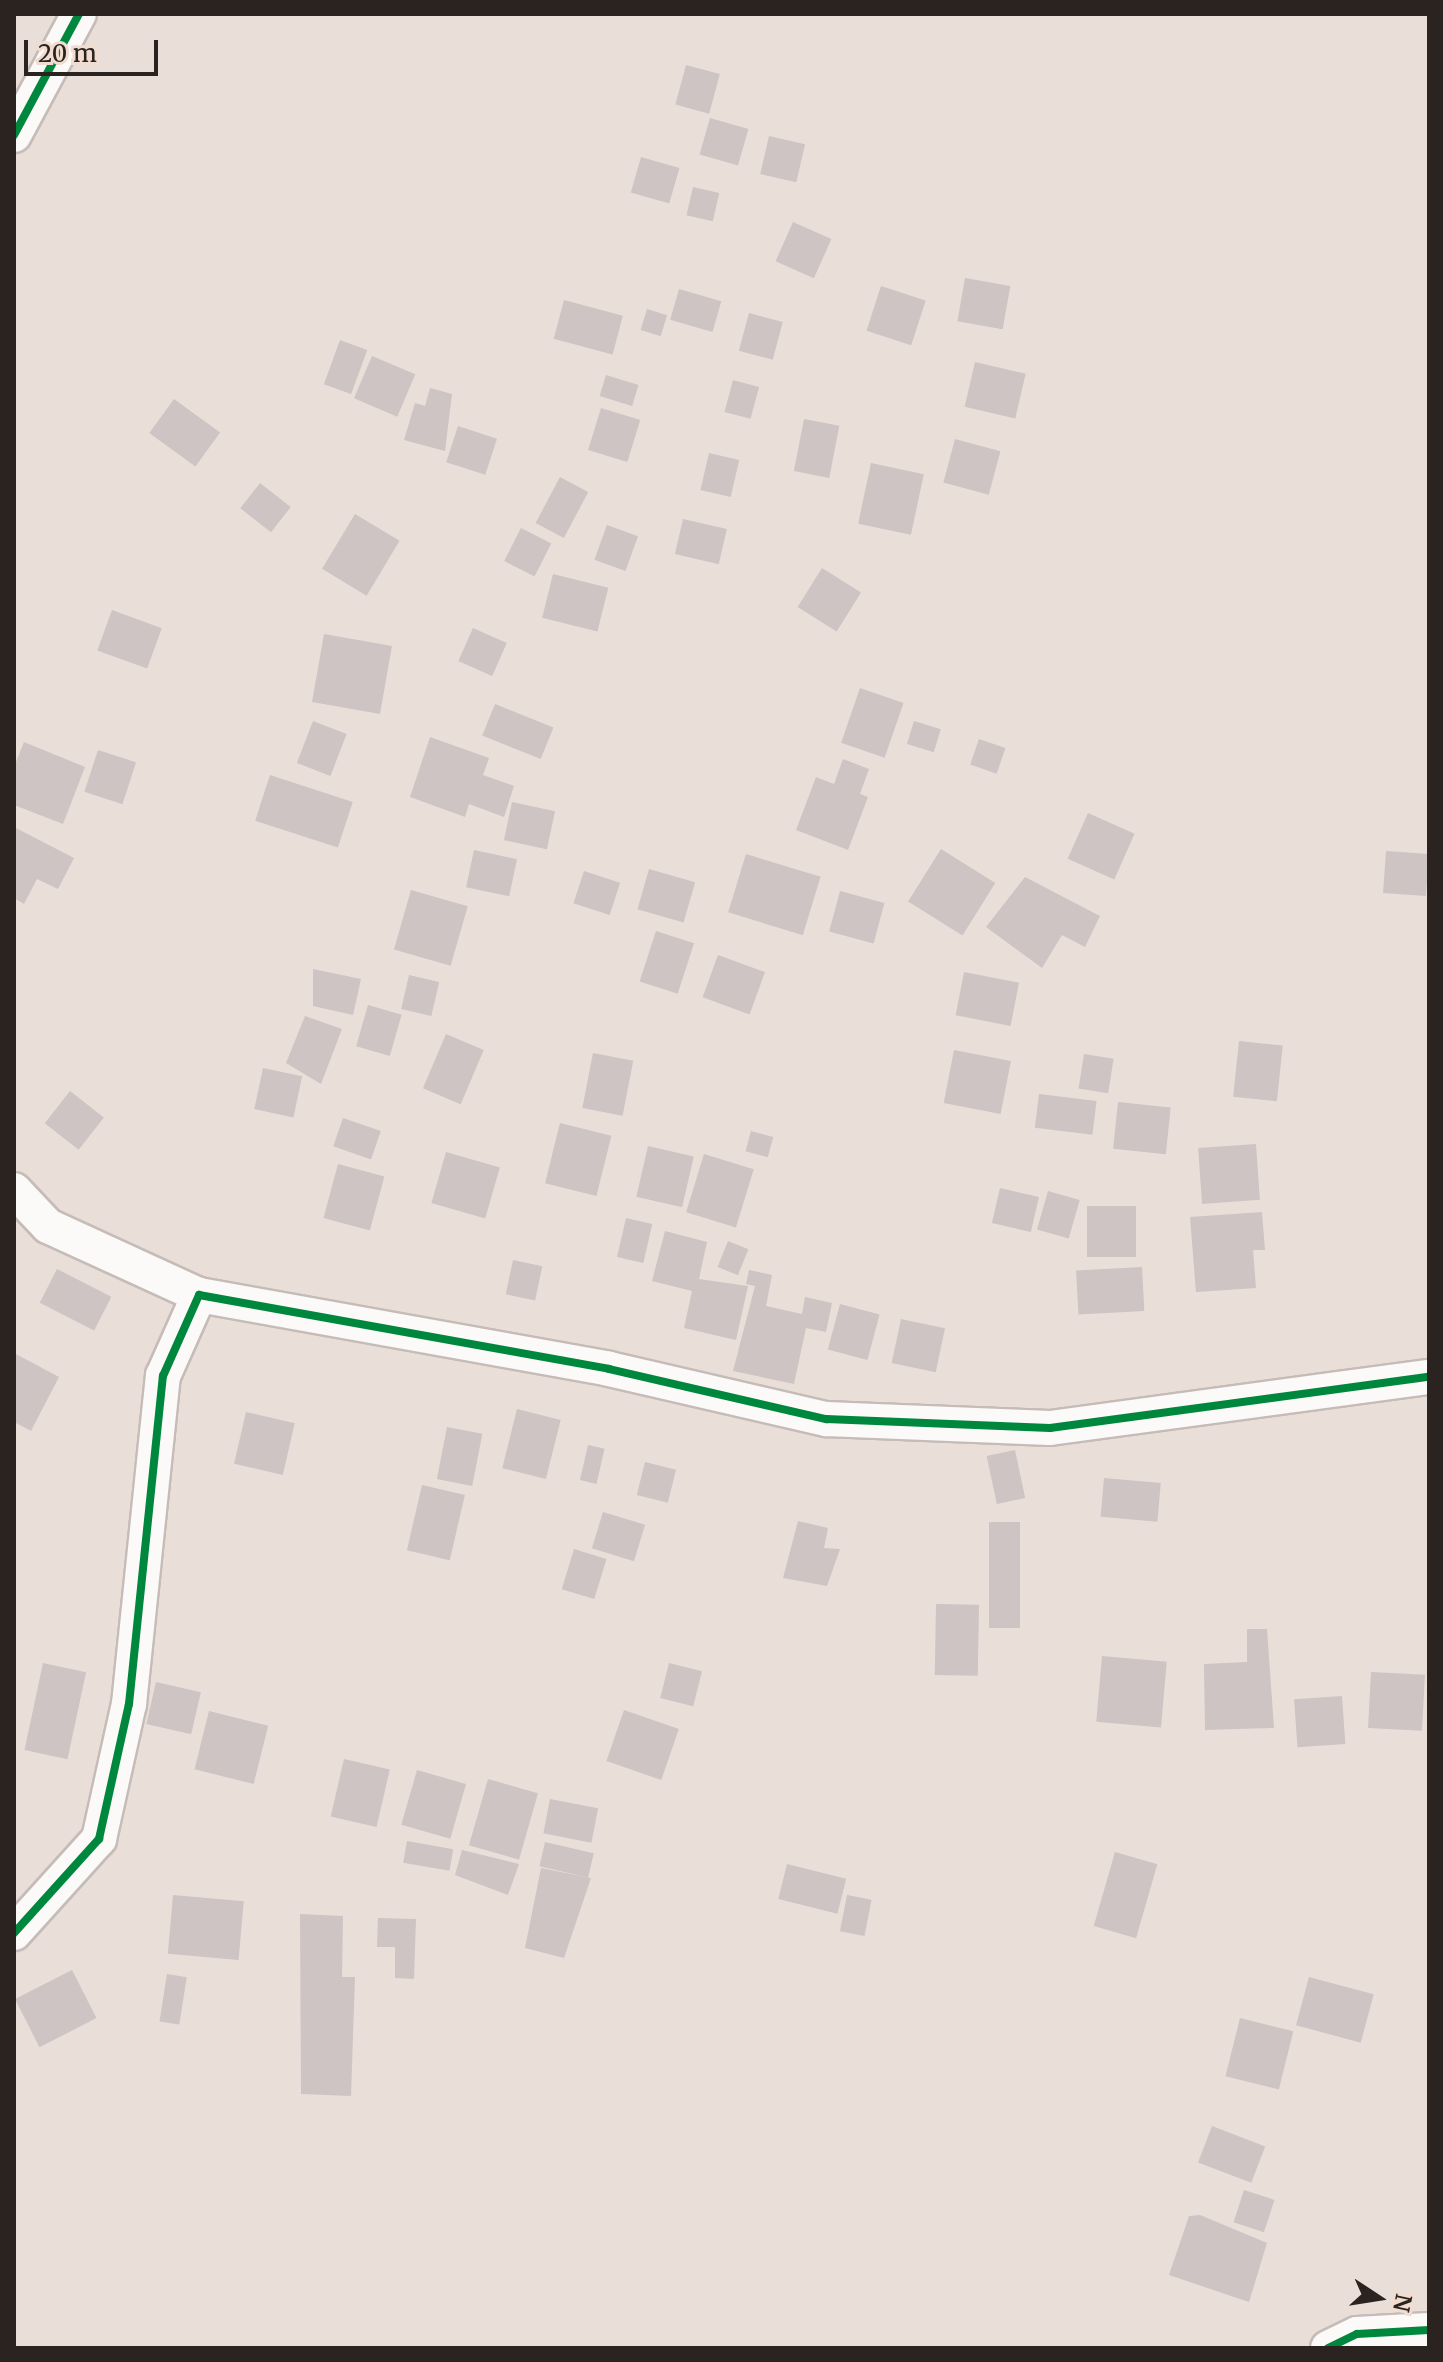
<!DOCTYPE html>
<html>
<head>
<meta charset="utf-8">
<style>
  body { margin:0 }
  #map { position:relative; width:1443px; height:2362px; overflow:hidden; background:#eaded8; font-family:Merriweather,serif }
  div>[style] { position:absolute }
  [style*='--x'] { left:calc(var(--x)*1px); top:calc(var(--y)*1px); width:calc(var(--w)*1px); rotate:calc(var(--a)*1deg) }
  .building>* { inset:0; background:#cdc4c3; transform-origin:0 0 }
  .roads { filter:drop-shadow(2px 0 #c5bcb8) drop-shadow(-2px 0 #c5bcb8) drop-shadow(0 2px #c5bcb8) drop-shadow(0 -2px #c5bcb8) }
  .street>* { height:34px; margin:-17px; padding:0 17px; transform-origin:17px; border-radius:17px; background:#fcfaf9 }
  .cycleway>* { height:8px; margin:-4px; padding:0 4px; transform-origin:4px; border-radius:4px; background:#00873e }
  span { translate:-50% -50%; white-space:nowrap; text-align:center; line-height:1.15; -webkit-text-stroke:6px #f1dcd1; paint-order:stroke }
  .frame { position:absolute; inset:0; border:16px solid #2a231f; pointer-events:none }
  .north { position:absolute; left:1339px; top:2258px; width:80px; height:80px; -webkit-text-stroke:6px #f1dcd1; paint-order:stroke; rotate:102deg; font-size:22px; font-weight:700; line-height:32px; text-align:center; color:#2a231f }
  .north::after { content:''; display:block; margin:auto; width:28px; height:36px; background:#2a231f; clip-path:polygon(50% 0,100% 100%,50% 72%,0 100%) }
  .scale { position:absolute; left:24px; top:40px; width:134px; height:36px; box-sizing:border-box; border:4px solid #2a231f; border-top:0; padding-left:10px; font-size:24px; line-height:28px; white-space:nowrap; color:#2a231f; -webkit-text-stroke:6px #f1dcd1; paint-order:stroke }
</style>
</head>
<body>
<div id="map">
  <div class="building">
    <i style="left:686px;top:65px;width:35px;height:41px;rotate:15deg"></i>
    <i style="left:710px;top:118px;width:40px;height:38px;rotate:16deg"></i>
    <i style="left:769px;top:136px;width:37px;height:39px;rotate:13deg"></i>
    <i style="left:641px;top:157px;width:40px;height:37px;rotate:16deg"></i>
    <i style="left:693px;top:187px;width:27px;height:29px;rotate:13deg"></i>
    <i style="left:793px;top:222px;width:42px;height:43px;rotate:24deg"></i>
    <i style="left:965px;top:278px;width:46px;height:44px;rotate:10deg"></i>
    <i style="left:881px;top:286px;width:47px;height:47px;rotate:18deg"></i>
    <i style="left:679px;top:289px;width:44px;height:32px;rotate:16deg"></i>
    <i style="left:564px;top:300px;width:61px;height:40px;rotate:15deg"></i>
    <i style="left:647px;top:309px;width:21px;height:22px;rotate:17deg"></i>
    <i style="left:749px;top:313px;width:35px;height:39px;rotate:15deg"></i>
    <i style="left:340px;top:340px;width:29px;height:47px;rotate:20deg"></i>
    <i style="left:372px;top:356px;width:47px;height:46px;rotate:23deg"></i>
    <i style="left:975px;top:362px;width:52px;height:46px;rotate:13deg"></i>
    <i style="left:606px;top:375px;width:34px;height:22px;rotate:17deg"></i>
    <i style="left:733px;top:380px;width:27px;height:33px;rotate:15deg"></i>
    <i style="clip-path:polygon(430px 388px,452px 394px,445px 451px,404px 440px,415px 403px,425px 406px)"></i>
    <i style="left:174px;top:399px;width:57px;height:42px;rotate:36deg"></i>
    <i style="left:601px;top:408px;width:41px;height:44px;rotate:17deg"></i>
    <i style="left:804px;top:419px;width:36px;height:53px;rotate:11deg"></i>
    <i style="left:458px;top:426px;width:41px;height:38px;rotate:18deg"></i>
    <i style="left:955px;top:439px;width:47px;height:45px;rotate:15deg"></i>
    <i style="left:709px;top:453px;width:31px;height:38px;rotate:13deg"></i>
    <i style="left:871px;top:463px;width:54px;height:62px;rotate:12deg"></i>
    <i style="left:560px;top:477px;width:32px;height:52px;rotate:28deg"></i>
    <i style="left:260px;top:483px;width:39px;height:32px;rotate:38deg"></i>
    <i style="left:355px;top:514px;width:52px;height:64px;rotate:31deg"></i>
    <i style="left:683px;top:519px;width:45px;height:36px;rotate:13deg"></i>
    <i style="left:607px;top:525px;width:33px;height:37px;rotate:20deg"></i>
    <i style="left:521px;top:528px;width:34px;height:37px;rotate:27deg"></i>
    <i style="left:822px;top:568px;width:46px;height:46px;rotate:32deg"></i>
    <i style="left:553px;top:574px;width:57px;height:45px;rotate:14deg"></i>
    <i style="left:112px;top:610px;width:53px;height:43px;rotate:20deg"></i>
    <i style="left:473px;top:628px;width:37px;height:36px;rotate:24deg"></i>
    <i style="left:324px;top:634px;width:69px;height:69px;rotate:10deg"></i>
    <i style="left:860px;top:688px;width:46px;height:58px;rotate:19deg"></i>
    <i style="left:495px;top:704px;width:63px;height:34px;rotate:22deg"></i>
    <i style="left:313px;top:721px;width:36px;height:45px;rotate:21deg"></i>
    <i style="left:914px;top:721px;width:28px;height:24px;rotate:17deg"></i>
    <i style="clip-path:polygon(430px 737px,489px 758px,483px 775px,514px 786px,504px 817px,469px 804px,465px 817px,410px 797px)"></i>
    <i style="left:979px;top:739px;width:28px;height:27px;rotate:19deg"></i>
    <i style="clip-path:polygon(24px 742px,85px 767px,63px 824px,14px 805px,14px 767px)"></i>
    <i style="left:98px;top:750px;width:40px;height:44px;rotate:18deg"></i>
    <i style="clip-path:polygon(843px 759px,869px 769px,860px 794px,868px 797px,848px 850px,796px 830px,816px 777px,834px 784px)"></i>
    <i style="left:270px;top:775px;width:87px;height:48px;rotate:18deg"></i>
    <i style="left:512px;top:802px;width:44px;height:39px;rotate:12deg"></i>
    <i style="left:1088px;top:813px;width:51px;height:50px;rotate:24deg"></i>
    <i style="clip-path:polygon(14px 827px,74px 858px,58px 889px,37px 879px,24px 904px,14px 898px)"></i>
    <i style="left:941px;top:849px;width:64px;height:62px;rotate:32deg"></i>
    <i style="left:474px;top:850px;width:44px;height:38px;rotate:12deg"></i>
    <i style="left:1386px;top:851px;width:43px;height:42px;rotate:4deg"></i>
    <i style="left:746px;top:854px;width:78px;height:61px;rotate:17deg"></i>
    <i style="left:649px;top:869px;width:48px;height:42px;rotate:16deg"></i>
    <i style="left:584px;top:871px;width:38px;height:34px;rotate:18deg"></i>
    <i style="clip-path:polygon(1025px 877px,1100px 916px,1085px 947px,1062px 935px,1042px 968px,986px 927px)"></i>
    <i style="left:411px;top:890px;width:59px;height:62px;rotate:16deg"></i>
    <i style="left:840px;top:891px;width:46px;height:42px;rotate:15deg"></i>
    <i style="left:656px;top:931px;width:40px;height:53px;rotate:18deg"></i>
    <i style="left:718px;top:955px;width:50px;height:45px;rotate:20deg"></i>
    <i style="clip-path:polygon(313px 969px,361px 979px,353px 1015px,313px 1006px)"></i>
    <i style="left:964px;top:972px;width:56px;height:44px;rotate:11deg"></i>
    <i style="left:409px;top:975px;width:31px;height:35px;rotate:13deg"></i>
    <i style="left:368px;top:1005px;width:35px;height:43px;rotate:16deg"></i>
    <i style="clip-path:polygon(305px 1016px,342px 1029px,321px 1084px,286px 1063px)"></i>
    <i style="left:446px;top:1034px;width:41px;height:59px;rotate:23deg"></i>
    <i style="left:1239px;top:1041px;width:44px;height:56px;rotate:6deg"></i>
    <i style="left:954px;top:1050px;width:58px;height:54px;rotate:11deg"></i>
    <i style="left:593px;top:1053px;width:41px;height:56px;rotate:11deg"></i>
    <i style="left:1084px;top:1054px;width:30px;height:35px;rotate:9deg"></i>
    <i style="left:263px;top:1068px;width:40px;height:42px;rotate:12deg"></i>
    <i style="left:70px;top:1091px;width:43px;height:41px;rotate:38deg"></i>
    <i style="left:1039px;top:1094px;width:58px;height:34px;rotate:7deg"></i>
    <i style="left:1118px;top:1102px;width:53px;height:47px;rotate:6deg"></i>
    <i style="left:343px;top:1118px;width:40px;height:30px;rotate:19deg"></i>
    <i style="left:560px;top:1123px;width:53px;height:62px;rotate:14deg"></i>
    <i style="left:751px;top:1131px;width:23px;height:21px;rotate:15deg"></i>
    <i style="left:1256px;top:1144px;width:56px;height:58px;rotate:86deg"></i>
    <i style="left:648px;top:1146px;width:47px;height:52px;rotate:13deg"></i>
    <i style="left:446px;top:1152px;width:56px;height:53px;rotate:16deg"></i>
    <i style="left:704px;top:1154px;width:52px;height:61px;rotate:17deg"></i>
    <i style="left:338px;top:1164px;width:48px;height:56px;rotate:15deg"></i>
    <i style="left:1000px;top:1188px;width:40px;height:36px;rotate:13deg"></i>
    <i style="left:1048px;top:1191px;width:33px;height:40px;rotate:16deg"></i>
    <i style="left:1087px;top:1206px;width:49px;height:51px"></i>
    <i style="clip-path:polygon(1262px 1212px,1265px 1250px,1253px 1250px,1256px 1288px,1196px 1292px,1190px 1217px)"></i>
    <i style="left:626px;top:1218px;width:27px;height:40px;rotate:13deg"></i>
    <i style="clip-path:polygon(665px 1231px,707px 1242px,699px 1279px,748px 1286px,736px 1340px,684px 1328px,692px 1291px,652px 1281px)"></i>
    <i style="left:728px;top:1241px;width:22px;height:28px;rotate:22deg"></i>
    <i style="left:513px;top:1260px;width:30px;height:35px;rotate:12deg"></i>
    <i style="left:1142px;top:1267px;width:44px;height:66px;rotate:87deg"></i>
    <i style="left:57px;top:1269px;width:61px;height:38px;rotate:27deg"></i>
    <i style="clip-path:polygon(749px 1270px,772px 1275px,766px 1306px,802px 1314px,805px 1297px,832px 1303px,826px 1332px,806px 1328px,794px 1384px,733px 1371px,755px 1286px,746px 1284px)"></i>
    <i style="left:840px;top:1304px;width:41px;height:47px;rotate:15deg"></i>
    <i style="left:901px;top:1319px;width:45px;height:45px;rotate:12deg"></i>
    <i style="clip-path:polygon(14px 1353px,59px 1377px,31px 1431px,14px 1422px)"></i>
    <i style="left:517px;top:1409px;width:45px;height:61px;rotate:14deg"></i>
    <i style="left:246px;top:1412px;width:50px;height:53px;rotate:13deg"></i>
    <i style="left:447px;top:1427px;width:36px;height:53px;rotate:11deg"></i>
    <i style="left:588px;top:1445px;width:17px;height:36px;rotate:13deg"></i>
    <i style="left:1015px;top:1450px;width:49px;height:29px;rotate:78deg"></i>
    <i style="left:645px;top:1462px;width:32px;height:34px;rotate:14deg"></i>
    <i style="left:1104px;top:1478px;width:57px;height:39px;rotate:5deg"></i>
    <i style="left:422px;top:1485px;width:44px;height:67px;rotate:13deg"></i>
    <i style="left:603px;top:1512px;width:44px;height:38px;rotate:17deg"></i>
    <i style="clip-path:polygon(798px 1521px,828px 1528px,824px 1548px,840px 1549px,827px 1586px,783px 1578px)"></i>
    <i style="left:989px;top:1522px;width:31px;height:106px"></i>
    <i style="left:574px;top:1549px;width:34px;height:42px;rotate:17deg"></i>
    <i style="left:936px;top:1604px;width:43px;height:71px;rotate:1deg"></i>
    <i style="clip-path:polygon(1247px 1629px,1267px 1629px,1274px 1728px,1205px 1730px,1204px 1664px,1247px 1662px)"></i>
    <i style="left:1102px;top:1656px;width:65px;height:66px;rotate:5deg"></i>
    <i style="left:43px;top:1663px;width:44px;height:89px;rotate:12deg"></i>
    <i style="left:669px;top:1663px;width:34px;height:36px;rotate:14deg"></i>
    <i style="left:1371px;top:1672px;width:54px;height:56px;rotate:3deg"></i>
    <i style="left:156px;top:1682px;width:46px;height:43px;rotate:13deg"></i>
    <i style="left:1342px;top:1696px;width:48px;height:48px;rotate:86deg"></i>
    <i style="left:624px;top:1710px;width:58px;height:54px;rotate:19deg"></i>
    <i style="left:209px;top:1711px;width:61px;height:60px;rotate:14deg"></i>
    <i style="left:344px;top:1759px;width:47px;height:59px;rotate:13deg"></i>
    <i style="left:417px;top:1770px;width:51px;height:57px;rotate:16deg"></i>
    <i style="left:488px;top:1779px;width:52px;height:69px;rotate:16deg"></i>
    <i style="left:550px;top:1799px;width:49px;height:35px;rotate:11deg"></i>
    <i style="left:407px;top:1841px;width:47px;height:22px;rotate:10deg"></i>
    <i style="left:545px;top:1842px;width:50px;height:25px;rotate:13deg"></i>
    <i style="clip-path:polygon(462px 1850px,519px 1864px,508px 1895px,455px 1875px)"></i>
    <i style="left:1115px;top:1852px;width:44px;height:77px;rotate:16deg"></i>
    <i style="left:787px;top:1864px;width:61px;height:36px;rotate:14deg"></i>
    <i style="clip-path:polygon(541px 1868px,591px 1878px,564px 1958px,525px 1948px)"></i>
    <i style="left:173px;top:1895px;width:71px;height:59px;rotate:5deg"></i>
    <i style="left:847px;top:1895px;width:25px;height:37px;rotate:11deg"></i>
    <i style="clip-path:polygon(300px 1914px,343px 1916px,342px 1977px,355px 1977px,351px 2096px,301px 2094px)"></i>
    <i style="clip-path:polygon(378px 1918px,416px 1919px,414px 1979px,395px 1978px,395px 1947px,377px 1947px)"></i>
    <i style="left:72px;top:1970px;width:54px;height:64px;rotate:63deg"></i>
    <i style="left:167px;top:1974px;width:20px;height:48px;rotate:9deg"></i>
    <i style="left:1309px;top:1977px;width:67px;height:50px;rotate:15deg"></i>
    <i style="left:1240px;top:2018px;width:55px;height:60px;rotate:14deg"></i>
    <i style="left:1212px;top:2126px;width:57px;height:39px;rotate:21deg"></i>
    <i style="left:1244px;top:2190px;width:32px;height:34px;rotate:18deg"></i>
    <i style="clip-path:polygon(1200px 2215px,1267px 2243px,1249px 2302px,1169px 2275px,1189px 2216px)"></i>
  </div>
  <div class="roads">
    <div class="street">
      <i style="--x:14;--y:135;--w:137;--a:-61.8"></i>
      <i style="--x:14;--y:1190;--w:50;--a:46.6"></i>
      <i style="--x:48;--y:1226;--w:166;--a:24.6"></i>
      <i style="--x:14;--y:1933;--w:127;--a:-47.9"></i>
      <i style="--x:99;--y:1839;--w:138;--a:-77.5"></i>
      <i style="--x:129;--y:1704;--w:330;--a:-84.1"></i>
      <i style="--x:163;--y:1376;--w:89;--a:-66"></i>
      <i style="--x:199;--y:1295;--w:417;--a:10.2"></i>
      <i style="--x:609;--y:1369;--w:223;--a:13"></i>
      <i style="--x:826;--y:1419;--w:224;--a:2.3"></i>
      <i style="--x:1050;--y:1428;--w:382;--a:-7.7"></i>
      <i style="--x:1328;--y:2348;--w:32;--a:-26"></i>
      <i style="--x:1357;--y:2334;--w:72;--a:-3.2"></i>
    </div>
  </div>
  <div class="cycleway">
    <i style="--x:14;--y:135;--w:137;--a:-61.8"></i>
    <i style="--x:14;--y:1933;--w:127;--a:-47.9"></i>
    <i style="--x:99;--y:1839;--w:138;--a:-77.5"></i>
    <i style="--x:129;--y:1704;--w:330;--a:-84.1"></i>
    <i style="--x:163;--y:1376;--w:89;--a:-66"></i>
    <i style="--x:199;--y:1295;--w:417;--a:10.2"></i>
    <i style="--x:609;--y:1369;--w:223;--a:13"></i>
    <i style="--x:826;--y:1419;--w:224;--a:2.3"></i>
    <i style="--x:1050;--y:1428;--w:382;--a:-7.7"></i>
    <i style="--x:1328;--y:2348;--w:32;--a:-26"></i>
    <i style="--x:1357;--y:2334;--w:72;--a:-3.2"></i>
  </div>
  <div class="frame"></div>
  <div class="north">N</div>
  <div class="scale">20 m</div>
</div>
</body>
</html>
